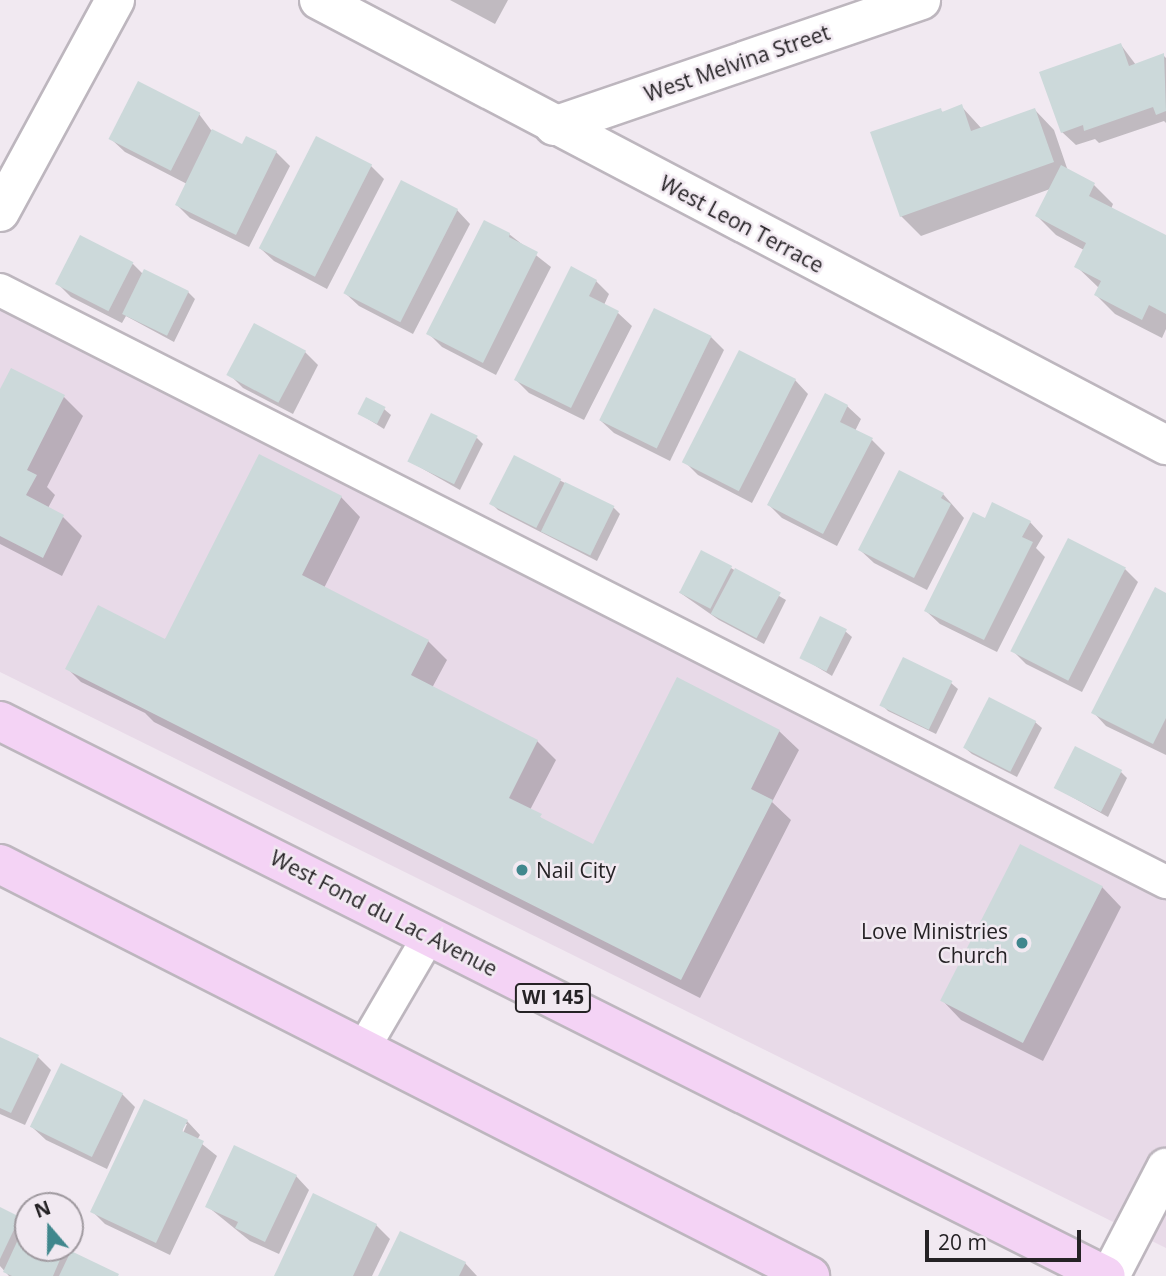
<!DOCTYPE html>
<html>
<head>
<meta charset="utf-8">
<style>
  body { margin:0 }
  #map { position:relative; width:1166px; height:1276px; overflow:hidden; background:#f1e9f1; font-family:"Open Sans",sans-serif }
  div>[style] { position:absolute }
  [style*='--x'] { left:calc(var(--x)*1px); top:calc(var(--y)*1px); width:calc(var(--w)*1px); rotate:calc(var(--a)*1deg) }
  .built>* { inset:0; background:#e8dae8 }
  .shadow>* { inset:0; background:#0003 }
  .building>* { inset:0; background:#ccd9da; transform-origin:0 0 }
  .roads { filter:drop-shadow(2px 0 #bdb6be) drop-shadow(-2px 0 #bdb6be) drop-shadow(0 2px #bdb6be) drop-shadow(0 -2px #bdb6be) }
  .service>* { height:32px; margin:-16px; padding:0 16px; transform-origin:16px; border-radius:16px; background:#fff }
  .minor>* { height:38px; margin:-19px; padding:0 19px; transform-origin:19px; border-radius:19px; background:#fff }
  .primary>* { height:38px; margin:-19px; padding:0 19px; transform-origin:19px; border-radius:19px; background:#f4d3f5 }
  .dots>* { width:19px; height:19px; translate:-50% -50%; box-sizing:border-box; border:4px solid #f1e9f1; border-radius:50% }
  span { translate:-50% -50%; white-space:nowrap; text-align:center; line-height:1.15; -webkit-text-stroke:5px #f1e9f1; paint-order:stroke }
  .shield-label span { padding:2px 5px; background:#f1e9f1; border:2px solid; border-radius:5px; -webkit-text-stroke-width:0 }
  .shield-label { font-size:19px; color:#252225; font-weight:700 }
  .street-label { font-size:21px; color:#252225 }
  .poi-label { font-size:21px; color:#252225 }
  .left { translate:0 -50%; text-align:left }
  .right { translate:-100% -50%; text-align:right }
  .north { position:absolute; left:14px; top:1192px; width:70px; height:70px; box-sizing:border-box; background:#f1e9f1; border:2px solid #9f999f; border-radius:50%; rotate:340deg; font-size:19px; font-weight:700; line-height:28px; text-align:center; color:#252225 }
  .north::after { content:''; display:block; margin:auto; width:24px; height:32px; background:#40878d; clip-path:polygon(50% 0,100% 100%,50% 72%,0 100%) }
  .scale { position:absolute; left:925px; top:1230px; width:156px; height:32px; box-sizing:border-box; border:4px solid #252225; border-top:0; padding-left:9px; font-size:21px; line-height:24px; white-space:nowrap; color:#252225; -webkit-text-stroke:5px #f1e9f1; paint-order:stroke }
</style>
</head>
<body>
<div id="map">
  <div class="built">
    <i style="clip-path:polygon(0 303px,1166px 871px,1166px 1248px,0 672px)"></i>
  </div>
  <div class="shadow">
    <i style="clip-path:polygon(450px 0,508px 0,495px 24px)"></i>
    <i style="clip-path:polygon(1121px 45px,1136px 65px,1163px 55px,1166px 58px,1166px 123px,1164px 121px,1099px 143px,1095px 139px,1076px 145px,1062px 132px)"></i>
    <i style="clip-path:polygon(962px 107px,982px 129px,1035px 110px,1054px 130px,1068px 171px,1094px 185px,1113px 204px,1111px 209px,1166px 237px,1166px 329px,1162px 338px,1115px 314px,1096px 295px,1099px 288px,1076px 266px,1084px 250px,1056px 235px,1037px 216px,1050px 189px,921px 236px,901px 216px,940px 110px,944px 113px)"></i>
    <i style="clip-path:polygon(199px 114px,211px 130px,243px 146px,247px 138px,276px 152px,290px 166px,249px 247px,190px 218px,177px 205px,187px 184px,125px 152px,111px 139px)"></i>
    <i style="clip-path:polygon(371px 166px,384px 179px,327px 289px,274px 261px,260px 248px)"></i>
    <i style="clip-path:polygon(457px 210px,470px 224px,413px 334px,359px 306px,345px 293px)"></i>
    <i style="clip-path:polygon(509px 234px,551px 267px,496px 375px,442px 347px,429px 334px)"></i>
    <i style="clip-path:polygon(133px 264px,143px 274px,188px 292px,195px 299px,174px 342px,126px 316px,122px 323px,71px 297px,58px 284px)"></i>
    <i style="clip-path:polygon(596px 281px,609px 294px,604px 305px,618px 313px,632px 326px,584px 420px,529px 393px,516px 380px)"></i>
    <i style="clip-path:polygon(711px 337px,724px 350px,670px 461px,614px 433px,600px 420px)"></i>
    <i style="clip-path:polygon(305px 352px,318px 365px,293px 414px,243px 388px,229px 374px)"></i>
    <i style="clip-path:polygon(795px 380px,808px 394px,752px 503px,698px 475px,685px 462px)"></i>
    <i style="clip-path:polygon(0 393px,64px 397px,83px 416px,47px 487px,55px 495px,48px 508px,63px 517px,82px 536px,62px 576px,0 544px)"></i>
    <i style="clip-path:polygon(826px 395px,847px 406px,861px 419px,855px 431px,872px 440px,885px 453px,837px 546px,782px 518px,769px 505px)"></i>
    <i style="clip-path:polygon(384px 409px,391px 415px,384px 429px,360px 414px)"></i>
    <i style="clip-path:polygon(477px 438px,483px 444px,460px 490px,409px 461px)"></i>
    <i style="clip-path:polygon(514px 457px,614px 508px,620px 514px,597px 561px,498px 510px,492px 504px)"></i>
    <i style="clip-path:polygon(943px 494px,964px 518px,927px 590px,874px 563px,860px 550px)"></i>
    <i style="clip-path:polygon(341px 497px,360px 517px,324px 588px,428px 641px,447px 660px,432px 688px,537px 741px,556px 760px,530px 810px,549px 824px,593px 846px,678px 679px,779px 731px,799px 750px,772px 802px,791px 820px,700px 998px,154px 722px,145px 713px,81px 682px,67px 668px,164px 640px)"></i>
    <i style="clip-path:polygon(986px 521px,1030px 522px,1043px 536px,1036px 548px,1045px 557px,997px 652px,940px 624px,926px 611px)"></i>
    <i style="clip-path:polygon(731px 568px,786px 600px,764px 644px,719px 620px,679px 592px)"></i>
    <i style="clip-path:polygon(1125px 569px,1138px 582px,1082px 692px,1026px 664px,1012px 650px)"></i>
    <i style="clip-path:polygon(1166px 595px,1166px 755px,1106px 726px,1093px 712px)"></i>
    <i style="clip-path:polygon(845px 631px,852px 637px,832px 676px,801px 657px)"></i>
    <i style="clip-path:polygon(904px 659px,951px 683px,958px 689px,936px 734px,888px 711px,882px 705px)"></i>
    <i style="clip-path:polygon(1035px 722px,1042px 728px,1017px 777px,972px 754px,965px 748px)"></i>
    <i style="clip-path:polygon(1121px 772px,1127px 778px,1108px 817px,1056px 788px)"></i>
    <i style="clip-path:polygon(1021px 846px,1102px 887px,1121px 907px,1043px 1061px,961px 1020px,942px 1000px)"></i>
    <i style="clip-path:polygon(0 1039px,38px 1057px,51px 1070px,25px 1125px,0 1114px)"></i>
    <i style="clip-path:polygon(122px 1094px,135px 1107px,107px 1169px,46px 1140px,32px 1127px)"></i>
    <i style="clip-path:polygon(evenodd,187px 1121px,200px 1135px,197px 1140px,217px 1156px,170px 1255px,105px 1224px,92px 1211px,187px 1121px,184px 1124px,187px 1124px,180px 1140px,184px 1124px)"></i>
    <i style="clip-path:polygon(296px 1176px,309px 1190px,279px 1254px,250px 1241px,207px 1206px)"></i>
    <i style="clip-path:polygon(314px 1195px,376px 1225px,390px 1239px,372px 1276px,276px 1276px)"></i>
    <i style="clip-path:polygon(0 1209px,28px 1225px,28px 1248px,70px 1248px,70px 1245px,74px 1249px,72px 1253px,118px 1276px,9px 1276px,0 1266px)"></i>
    <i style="clip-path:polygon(465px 1263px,477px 1276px,380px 1276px)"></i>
  </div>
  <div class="building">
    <i style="clip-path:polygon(1121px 43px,1129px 66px,1164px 53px,1166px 111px,1156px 115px,1153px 107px,1084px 131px,1083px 125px,1061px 133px,1039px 72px)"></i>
    <i style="left:138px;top:81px;width:70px;height:65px;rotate:27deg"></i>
    <i style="clip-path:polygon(962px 104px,971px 131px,1035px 108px,1054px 162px,900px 217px,870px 132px,941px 108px,942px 112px)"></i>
    <i style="clip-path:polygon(212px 129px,242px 144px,246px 136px,277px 151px,236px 235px,175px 205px)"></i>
    <i style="left:316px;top:136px;width:63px;height:126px;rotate:27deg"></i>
    <i style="clip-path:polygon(1061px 165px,1095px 183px,1089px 196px,1166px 235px,1166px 314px,1149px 305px,1142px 320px,1094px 295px,1101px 281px,1074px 267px,1086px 243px,1035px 216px)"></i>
    <i style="left:401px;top:180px;width:64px;height:127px;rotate:27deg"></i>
    <i style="clip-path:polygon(484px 220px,510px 233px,509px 237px,538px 252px,483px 363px,426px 334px)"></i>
    <i style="left:80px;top:235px;width:60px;height:55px;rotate:27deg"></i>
    <i style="clip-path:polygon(571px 266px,597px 280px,589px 296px,619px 311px,571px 408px,514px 380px)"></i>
    <i style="left:144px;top:269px;width:50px;height:50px;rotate:26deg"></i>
    <i style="left:654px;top:308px;width:64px;height:125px;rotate:26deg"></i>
    <i style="left:254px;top:323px;width:59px;height:59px;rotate:28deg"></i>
    <i style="left:739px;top:350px;width:64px;height:126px;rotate:27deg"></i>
    <i style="clip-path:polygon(11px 368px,65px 395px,27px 470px,37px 475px,26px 495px,64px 515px,43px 558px,0 536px,0 389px)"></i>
    <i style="clip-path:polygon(825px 393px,848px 405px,840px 422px,873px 438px,823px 534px,767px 505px)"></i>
    <i style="left:366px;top:397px;width:22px;height:19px;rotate:27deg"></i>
    <i style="left:431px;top:413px;width:52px;height:54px;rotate:26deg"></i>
    <i style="clip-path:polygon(259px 454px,342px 496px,302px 575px,429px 640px,411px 675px,538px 740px,509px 798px,542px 814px,540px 817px,593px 844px,677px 677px,780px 730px,751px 789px,773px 800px,681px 980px,65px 669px,98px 605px,165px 639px)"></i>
    <i style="left:514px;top:455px;width:53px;height:55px;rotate:27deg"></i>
    <i style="clip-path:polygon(899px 470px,944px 493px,941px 498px,951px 504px,914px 578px,858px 550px)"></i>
    <i style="left:565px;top:482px;width:55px;height:55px;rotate:26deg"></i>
    <i style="clip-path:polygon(992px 502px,1031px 521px,1022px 537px,1033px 542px,984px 640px,924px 611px,973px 512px,985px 518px)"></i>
    <i style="left:1068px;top:538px;width:65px;height:127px;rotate:27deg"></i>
    <i style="left:701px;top:550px;width:35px;height:48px;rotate:27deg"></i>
    <i style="left:735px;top:568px;width:52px;height:52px;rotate:28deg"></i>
    <i style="clip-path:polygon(1155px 587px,1166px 593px,1166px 718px,1153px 744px,1091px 713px)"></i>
    <i style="left:820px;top:616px;width:30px;height:47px;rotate:26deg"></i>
    <i style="left:903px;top:657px;width:55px;height:54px;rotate:26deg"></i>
    <i style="left:989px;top:697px;width:53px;height:57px;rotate:27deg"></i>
    <i style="left:1075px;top:746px;width:53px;height:47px;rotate:27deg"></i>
    <i style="left:1020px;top:844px;width:93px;height:176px;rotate:27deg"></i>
    <i style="clip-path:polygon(0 1037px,39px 1055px,11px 1113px,0 1108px)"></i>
    <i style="left:61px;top:1063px;width:69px;height:71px;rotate:26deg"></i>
    <i style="clip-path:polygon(144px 1099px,188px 1120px,182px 1131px,204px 1141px,156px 1243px,90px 1212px)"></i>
    <i style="clip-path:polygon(234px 1145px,297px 1175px,265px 1242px,235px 1228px,238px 1222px,205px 1207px)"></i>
    <i style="clip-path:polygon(313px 1193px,377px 1224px,353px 1276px,274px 1276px)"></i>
    <i style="clip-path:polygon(0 1207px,20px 1217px,0 1259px)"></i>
    <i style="clip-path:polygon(28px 1218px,28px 1248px,65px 1248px,53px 1276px,12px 1276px,3px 1272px)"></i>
    <i style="clip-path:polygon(400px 1231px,466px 1262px,459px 1276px,378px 1276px)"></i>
    <i style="clip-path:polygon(71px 1251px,119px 1274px,118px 1276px,59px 1276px)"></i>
  </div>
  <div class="roads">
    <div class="service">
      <i style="--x:0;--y:290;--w:1308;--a:26.92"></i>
      <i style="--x:363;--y:1049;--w:131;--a:-59.7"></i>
    </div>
    <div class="minor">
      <i style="--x:319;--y:0;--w:957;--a:27.72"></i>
      <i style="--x:554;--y:126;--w:388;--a:-18.9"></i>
      <i style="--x:0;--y:212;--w:241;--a:-61.5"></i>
      <i style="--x:1110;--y:1276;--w:122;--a:-62.6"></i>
    </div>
    <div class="primary">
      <i style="--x:0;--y:721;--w:1237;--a:26.65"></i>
      <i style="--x:0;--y:864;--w:909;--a:26.96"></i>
    </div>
  </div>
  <div class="dots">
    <i style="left:522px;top:870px;background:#40878d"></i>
    <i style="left:1022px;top:943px;background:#40878d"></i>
  </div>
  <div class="shield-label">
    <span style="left:553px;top:998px">WI 145</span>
  </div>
  <div class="street-label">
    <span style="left:737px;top:63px;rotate:-19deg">West Melvina Street</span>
    <span style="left:742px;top:224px;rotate:28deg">West Leon Terrace</span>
    <span style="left:384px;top:913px;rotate:27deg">West Fond du Lac Avenue</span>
  </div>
  <div class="poi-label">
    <span class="left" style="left:536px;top:870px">Nail City</span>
    <span class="right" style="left:1008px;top:943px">Love Ministries<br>Church</span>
  </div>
  <div class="north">N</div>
  <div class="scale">20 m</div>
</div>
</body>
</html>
